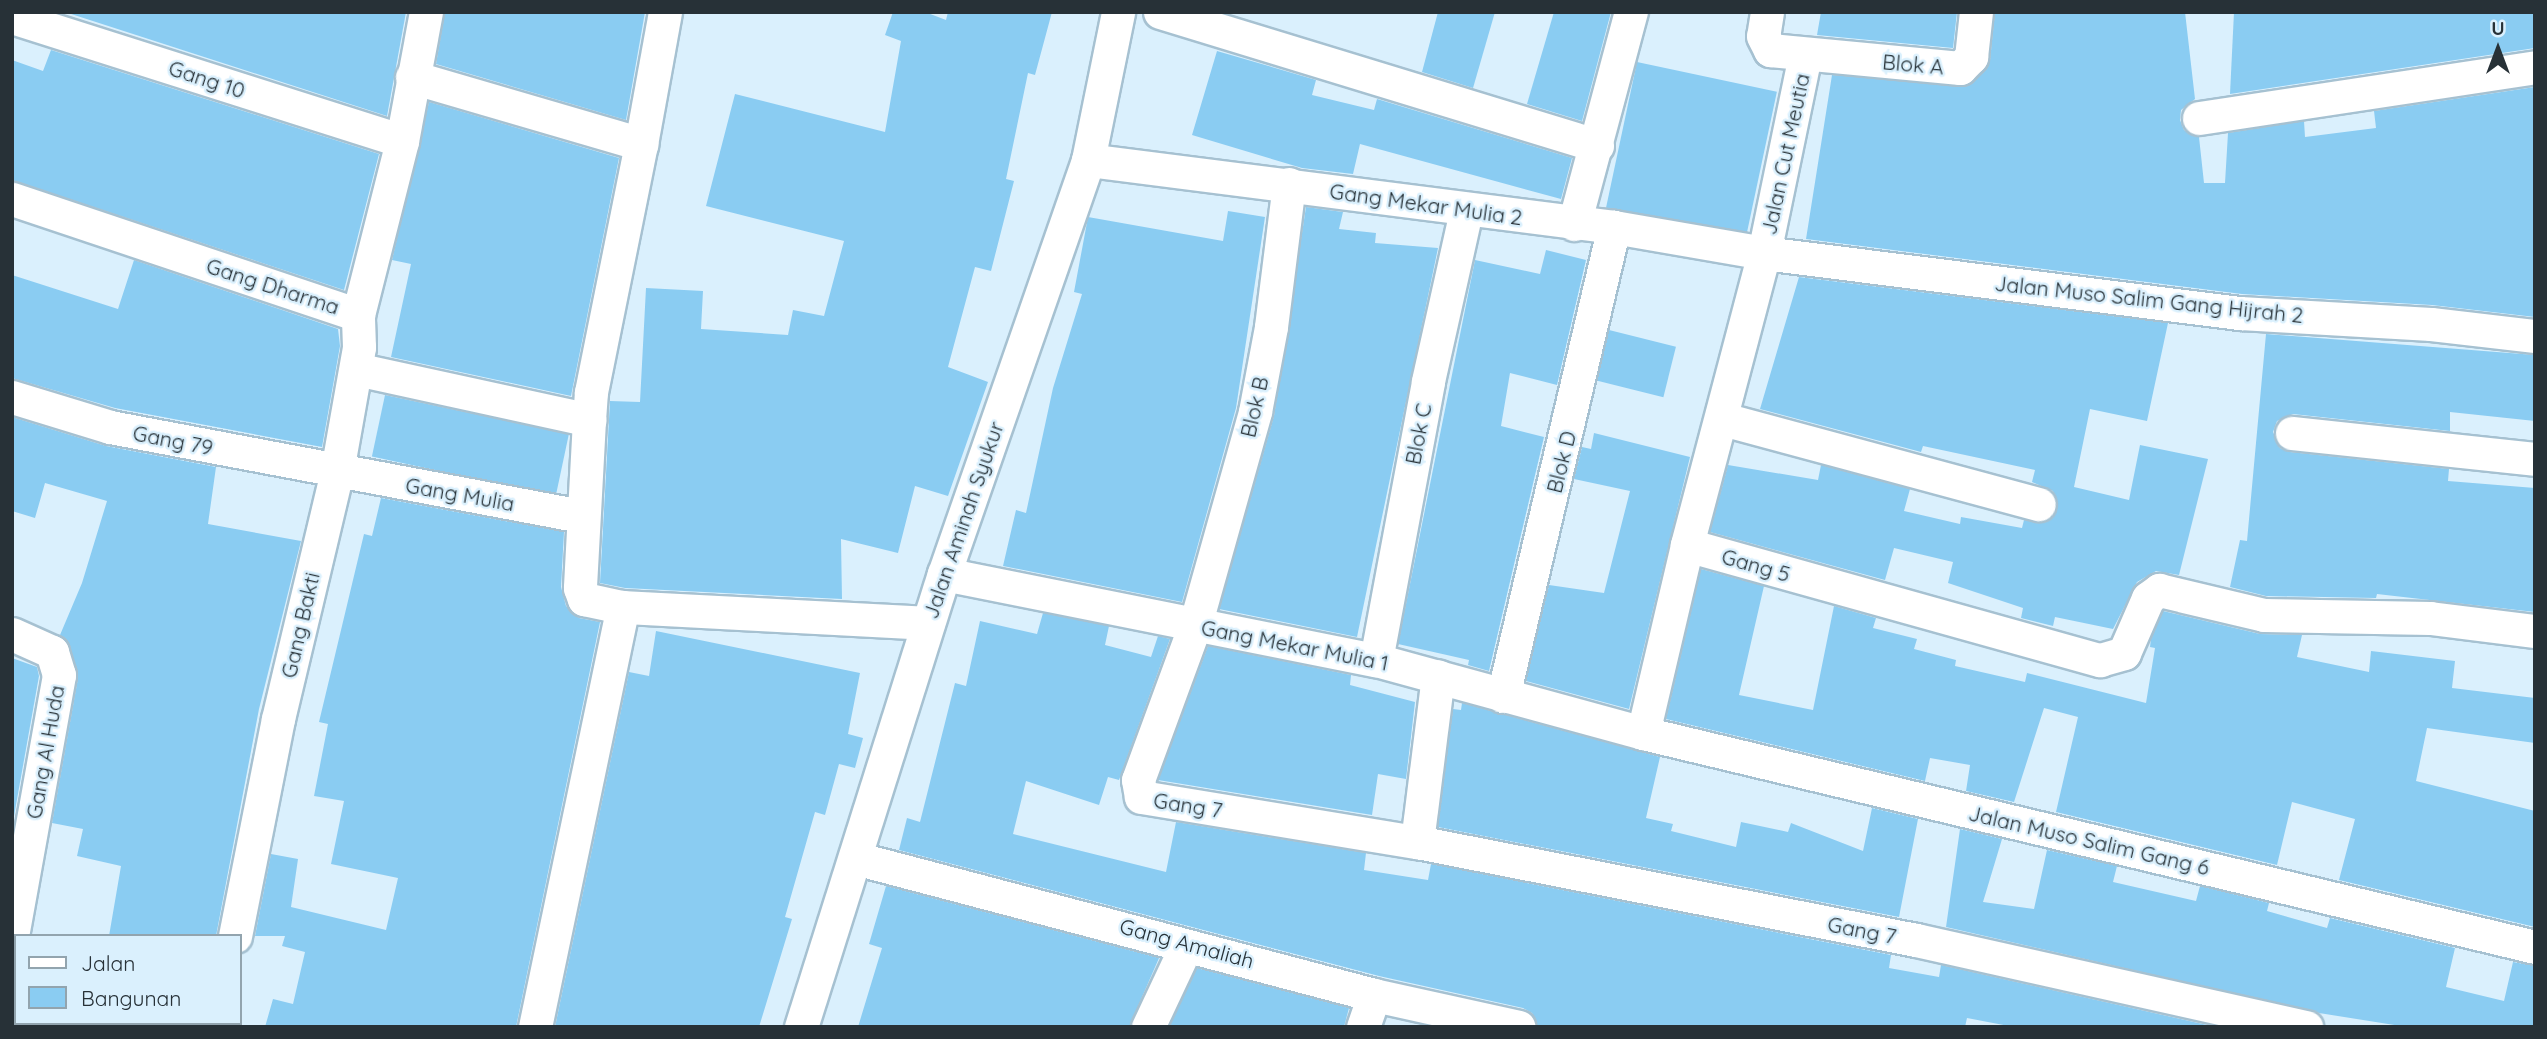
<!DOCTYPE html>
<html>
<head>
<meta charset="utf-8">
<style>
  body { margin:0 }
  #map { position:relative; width:2547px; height:1039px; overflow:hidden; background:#daf0fd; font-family:Quicksand,sans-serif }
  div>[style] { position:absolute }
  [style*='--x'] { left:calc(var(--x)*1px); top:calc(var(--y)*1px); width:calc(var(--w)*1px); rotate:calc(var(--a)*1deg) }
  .building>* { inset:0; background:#8accf2; transform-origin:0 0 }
  .roads { filter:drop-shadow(2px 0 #a6c1d1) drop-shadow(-2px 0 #a6c1d1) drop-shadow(0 2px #a6c1d1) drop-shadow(0 -2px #a6c1d1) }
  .minor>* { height:33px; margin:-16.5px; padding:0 16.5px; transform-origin:16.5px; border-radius:16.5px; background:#fff }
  span { translate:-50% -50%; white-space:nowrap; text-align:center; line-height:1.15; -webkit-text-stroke:5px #daf0fd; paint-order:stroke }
  .street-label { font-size:21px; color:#273137 }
  .frame { position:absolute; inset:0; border:14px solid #273137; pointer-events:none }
  .legend { position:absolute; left:14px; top:934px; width:228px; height:91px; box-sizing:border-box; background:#daf0fd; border:2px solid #92a4ae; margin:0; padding:9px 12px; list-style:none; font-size:21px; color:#273137 }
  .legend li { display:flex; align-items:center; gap:14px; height:35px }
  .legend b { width:35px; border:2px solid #92a4ae }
  .north { position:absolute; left:2463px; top:14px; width:70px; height:70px; -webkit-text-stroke:5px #daf0fd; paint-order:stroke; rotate:0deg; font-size:19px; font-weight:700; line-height:28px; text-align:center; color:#273137 }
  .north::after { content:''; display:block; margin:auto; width:24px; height:32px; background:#273137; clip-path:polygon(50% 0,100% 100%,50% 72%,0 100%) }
</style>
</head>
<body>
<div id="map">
  <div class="building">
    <i style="clip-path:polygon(65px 12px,406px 12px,387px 116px)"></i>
    <i style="clip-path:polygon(445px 12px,645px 12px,626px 120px,436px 64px)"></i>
    <i style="clip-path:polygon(893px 12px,925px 12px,946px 20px,948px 12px,1052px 12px,1035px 75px,1028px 73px,1006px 179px,1014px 181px,991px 271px,975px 267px,948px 367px,988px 382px,948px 496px,915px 486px,898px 553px,841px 539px,842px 599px,625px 588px,600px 583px,610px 401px,640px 402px,646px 288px,703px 291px,701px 329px,788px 335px,793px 310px,824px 316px,844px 241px,706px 206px,735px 94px,885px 132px,901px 41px,885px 35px)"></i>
    <i style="clip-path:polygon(1438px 12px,1495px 12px,1473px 88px,1422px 72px)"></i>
    <i style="clip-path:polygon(1554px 12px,1611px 12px,1582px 121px,1527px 104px)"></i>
    <i style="clip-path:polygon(1821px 12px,1957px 12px,1953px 48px,1817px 35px)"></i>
    <i style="clip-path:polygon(1995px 12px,2185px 12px,2195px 99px,2181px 110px,2180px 120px,2184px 130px,2199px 137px,2204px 183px,2225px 183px,2228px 133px,2304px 121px,2305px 137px,2376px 128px,2374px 111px,2535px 87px,2535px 317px,2432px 305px,2242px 294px,1806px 239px,1832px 75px,1967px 86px,1990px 60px)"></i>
    <i style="clip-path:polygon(2234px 12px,2535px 12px,2535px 48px,2230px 94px)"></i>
    <i style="clip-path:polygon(51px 50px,379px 154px,344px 290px,12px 180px,12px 60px,43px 71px)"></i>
    <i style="clip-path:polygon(1217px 51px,1316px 80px,1312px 95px,1374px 110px,1377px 99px,1572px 158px,1561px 199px,1360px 144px,1353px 174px,1302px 168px,1192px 135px)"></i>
    <i style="left:1637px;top:62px;width:143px;height:149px;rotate:12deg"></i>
    <i style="clip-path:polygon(429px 102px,619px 158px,571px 396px,391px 357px,411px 264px,392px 260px)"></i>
    <i style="clip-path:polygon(1306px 207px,1343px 212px,1339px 229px,1376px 233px,1375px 243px,1438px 248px,1357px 637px,1219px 609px,1274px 416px)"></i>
    <i style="clip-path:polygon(1228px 211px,1265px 217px,1236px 408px,1182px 602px,1003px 566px,1016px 510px,1026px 513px,1053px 388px,1082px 294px,1074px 292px,1088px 217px,1223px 241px)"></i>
    <i style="clip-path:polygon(1546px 250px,1586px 260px,1557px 385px,1510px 373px,1501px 426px,1544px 437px,1489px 671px,1468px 665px,1469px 660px,1398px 644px,1475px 260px,1540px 274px)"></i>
    <i style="clip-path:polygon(134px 260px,338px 329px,340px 346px,322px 447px,115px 408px,12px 378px,12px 275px,118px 309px)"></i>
    <i style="clip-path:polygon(1799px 277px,2168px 323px,2147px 421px,2090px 409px,2074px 487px,2129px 500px,2140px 445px,2208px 459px,2179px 575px,2156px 571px,2137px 582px,2113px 629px,2055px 617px,2053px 626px,2021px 618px,2023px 608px,1948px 583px,1953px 562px,1894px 548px,1885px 580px,1710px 532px,1728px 465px,1818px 480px,1821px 465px,1910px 489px,1904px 511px,1960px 524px,1961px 517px,2022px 528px,2024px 520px,2045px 522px,2057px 510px,2053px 491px,2032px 482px,2035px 470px,1923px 446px,1921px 452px,1760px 409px)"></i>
    <i style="left:1609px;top:330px;width:69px;height:52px;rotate:14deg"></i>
    <i style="clip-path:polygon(2266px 334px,2535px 355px,2535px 421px,2450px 412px,2450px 431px,2293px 414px,2277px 421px,2273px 432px,2280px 448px,2290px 452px,2449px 469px,2448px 481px,2535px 488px,2535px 612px,2377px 594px,2376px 598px,2266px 596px,2230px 587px,2240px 540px,2247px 541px)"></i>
    <i style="left:385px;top:395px;width:188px;height:63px;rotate:12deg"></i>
    <i style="clip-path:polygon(12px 417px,106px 446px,216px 467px,208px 524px,301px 541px,259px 709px,216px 936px,109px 936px,121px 866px,77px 856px,83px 829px,52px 823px,78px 678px,70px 646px,60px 635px,82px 583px,107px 501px,45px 483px,35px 518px,12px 511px)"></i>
    <i style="clip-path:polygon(1594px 433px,1690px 457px,1629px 709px,1526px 681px,1549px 585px,1604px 593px,1630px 491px,1574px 479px,1582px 447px,1591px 449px)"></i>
    <i style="clip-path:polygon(381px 498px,564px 532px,561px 587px,566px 606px,579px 618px,600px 622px,516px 1027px,265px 1027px,273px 999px,293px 1004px,305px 952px,282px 946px,285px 936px,255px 936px,271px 854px,298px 859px,291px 907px,386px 930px,398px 878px,331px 864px,344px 801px,314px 796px,328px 724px,319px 722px,364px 534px,372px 536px)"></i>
    <i style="clip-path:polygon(1701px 569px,1764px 586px,1739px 695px,1813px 710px,1834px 606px,1876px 618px,1873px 628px,1917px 639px,1914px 649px,1956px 660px,1955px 666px,2025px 682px,2027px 673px,2146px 703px,2155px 648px,2150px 647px,2151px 639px,2163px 611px,2260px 634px,2302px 635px,2297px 657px,2369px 672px,2371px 651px,2455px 661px,2452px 688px,2535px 698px,2535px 743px,2427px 728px,2416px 781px,2535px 811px,2535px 927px,2339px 880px,2355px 819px,2292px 802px,2277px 865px,2056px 812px,2078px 717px,2044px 708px,2014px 802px,1966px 791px,1970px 765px,1930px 758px,1925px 781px,1666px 719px)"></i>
    <i style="clip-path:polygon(1043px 613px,1109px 626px,1105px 645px,1151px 657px,1158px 636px,1170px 639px,1119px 780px,1108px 777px,1099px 805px,1026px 781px,1013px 834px,1166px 872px,1176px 822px,1366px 853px,1364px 870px,1428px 880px,1431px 864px,1891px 955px,1889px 968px,1939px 977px,1941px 965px,2216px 1027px,2014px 1027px,1967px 1018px,1965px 1027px,1538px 1027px,1532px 1013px,1523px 1008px,1379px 976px,899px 850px,907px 818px,920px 822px,955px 683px,966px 686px,980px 621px,1037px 634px)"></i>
    <i style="clip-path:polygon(656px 631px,860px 673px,848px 734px,863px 738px,855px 768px,839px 764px,825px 815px,815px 812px,785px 917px,792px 919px,759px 1027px,555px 1027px,629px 672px,649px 676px)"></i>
    <i style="clip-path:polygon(1208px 646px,1351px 675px,1350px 685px,1415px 702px,1406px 779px,1378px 774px,1372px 815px,1158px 780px)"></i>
    <i style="clip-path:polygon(12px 658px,37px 667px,39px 676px,14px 816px)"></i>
    <i style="clip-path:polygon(1462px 703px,1660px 757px,1646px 818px,1673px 824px,1671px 831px,1736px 847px,1741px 822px,1788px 832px,1791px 823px,1863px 851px,1872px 808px,1918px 819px,1899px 917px,1438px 827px,1453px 709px,1461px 710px)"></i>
    <i style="clip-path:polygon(1960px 829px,2002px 839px,1983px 902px,2034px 909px,2047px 850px,2117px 866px,2113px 882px,2196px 901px,2200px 886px,2269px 903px,2267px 911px,2327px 928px,2330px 918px,2455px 948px,2446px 987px,2504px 1001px,2513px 962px,2535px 966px,2535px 1027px,2407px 1027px,2319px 1013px,1946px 927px)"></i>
    <i style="clip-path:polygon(886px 886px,1159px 958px,1129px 1027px,858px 1027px,882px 948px,869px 944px)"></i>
    <i style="clip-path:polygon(1197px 968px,1349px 1008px,1344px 1027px,1169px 1027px)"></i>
  </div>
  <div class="roads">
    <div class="minor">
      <i style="--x:1160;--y:12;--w:457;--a:17"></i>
      <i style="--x:1767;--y:12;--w:24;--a:99"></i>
      <i style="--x:1763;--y:36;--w:16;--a:63"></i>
      <i style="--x:1770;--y:50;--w:191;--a:5.4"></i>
      <i style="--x:1960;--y:68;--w:16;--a:-45"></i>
      <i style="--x:1971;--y:57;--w:45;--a:-83.7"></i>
      <i style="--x:12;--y:17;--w:409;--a:17.6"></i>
      <i style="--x:1805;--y:55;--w:202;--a:101.7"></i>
      <i style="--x:1764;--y:253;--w:302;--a:104.8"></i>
      <i style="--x:1687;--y:545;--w:429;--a:15.6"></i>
      <i style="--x:2100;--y:660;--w:25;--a:-16"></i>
      <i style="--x:2124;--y:653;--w:60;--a:-66.4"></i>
      <i style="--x:2148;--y:598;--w:14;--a:-36"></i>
      <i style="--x:2159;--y:590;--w:108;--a:13.4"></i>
      <i style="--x:2264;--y:615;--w:166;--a:1"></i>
      <i style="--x:2430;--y:618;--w:106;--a:7.1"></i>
      <i style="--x:412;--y:77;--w:239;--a:16.3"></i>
      <i style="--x:641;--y:144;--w:134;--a:-79.7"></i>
      <i style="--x:2199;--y:118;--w:340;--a:-8.6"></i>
      <i style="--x:1088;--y:160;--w:530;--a:7.26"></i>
      <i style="--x:1614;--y:227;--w:152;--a:9.8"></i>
      <i style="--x:1764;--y:253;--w:480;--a:7.2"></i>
      <i style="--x:2240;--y:313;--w:191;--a:3.3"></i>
      <i style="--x:2431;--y:324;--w:105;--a:6.6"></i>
      <i style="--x:1289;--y:184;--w:144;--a:97.2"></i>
      <i style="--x:1271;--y:327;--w:86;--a:100.7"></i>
      <i style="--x:1255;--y:412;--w:221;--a:105.7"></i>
      <i style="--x:1195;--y:625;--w:165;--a:110.2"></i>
      <i style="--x:1138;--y:780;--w:17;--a:80"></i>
      <i style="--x:1141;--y:797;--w:280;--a:9.3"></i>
      <i style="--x:1417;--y:842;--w:509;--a:11.11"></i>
      <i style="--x:1916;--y:940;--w:400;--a:12.6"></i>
      <i style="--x:12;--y:199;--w:365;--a:18.5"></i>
      <i style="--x:1574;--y:224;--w:220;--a:-75"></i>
      <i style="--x:356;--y:369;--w:239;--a:12.3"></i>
      <i style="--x:589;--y:420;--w:28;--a:-86"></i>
      <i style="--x:591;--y:392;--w:253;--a:-78.6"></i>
      <i style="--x:12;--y:397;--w:102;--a:17"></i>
      <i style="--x:110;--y:427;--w:481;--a:10.7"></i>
      <i style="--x:1723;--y:419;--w:327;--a:15.1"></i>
      <i style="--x:589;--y:420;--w:168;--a:93.1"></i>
      <i style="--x:580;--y:588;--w:12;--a:70"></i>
      <i style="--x:584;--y:599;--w:40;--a:12"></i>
      <i style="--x:623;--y:607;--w:305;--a:3"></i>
      <i style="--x:2292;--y:433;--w:244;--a:6.1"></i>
      <i style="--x:944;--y:574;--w:440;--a:11.3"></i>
      <i style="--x:1376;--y:660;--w:277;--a:15.3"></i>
      <i style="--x:1643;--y:733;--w:917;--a:13.49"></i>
      <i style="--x:12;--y:634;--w:44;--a:24.2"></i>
      <i style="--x:52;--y:652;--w:24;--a:73"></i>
      <i style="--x:59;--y:675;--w:264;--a:100.2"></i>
      <i style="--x:1376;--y:660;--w:284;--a:-79.4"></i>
      <i style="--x:1428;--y:381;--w:174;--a:-77.4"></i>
      <i style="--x:1503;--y:696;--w:482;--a:-76.7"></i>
      <i style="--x:1643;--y:733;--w:193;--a:-76.8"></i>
      <i style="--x:1417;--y:842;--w:167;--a:-82.8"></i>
      <i style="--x:855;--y:858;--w:537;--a:14.79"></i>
      <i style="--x:1374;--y:995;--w:148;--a:12.4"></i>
      <i style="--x:235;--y:936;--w:221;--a:-78.8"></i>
      <i style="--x:278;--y:719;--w:255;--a:-76.6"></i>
      <i style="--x:337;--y:471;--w:126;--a:-79.9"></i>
      <i style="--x:359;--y:347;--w:32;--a:-92"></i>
      <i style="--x:358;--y:315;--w:179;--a:-75.8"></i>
      <i style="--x:402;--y:141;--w:131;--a:-79.5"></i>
      <i style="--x:217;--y:1027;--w:4;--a:-76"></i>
      <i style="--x:535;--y:1027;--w:429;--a:-78.2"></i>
      <i style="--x:801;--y:1027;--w:475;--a:-72.5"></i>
      <i style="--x:944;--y:574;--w:438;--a:-70.8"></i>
      <i style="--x:1088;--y:160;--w:151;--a:-78.5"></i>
      <i style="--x:1148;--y:1027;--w:75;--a:-64.8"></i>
      <i style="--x:1363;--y:1027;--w:34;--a:-71"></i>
    </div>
  </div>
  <div class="street-label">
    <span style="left:1913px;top:64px;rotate:5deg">Blok A</span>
    <span style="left:207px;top:79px;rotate:18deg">Gang 10</span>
    <span style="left:1785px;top:154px;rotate:-78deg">Jalan Cut Meutia</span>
    <span style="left:1426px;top:204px;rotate:8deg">Gang Mekar Mulia 2</span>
    <span style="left:273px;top:286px;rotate:18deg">Gang Dharma</span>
    <span style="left:2149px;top:299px;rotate:6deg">Jalan Muso Salim Gang Hijrah 2</span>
    <span style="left:1254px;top:407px;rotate:-77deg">Blok B</span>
    <span style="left:1418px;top:434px;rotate:-79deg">Blok C</span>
    <span style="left:173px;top:440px;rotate:11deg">Gang 79</span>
    <span style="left:1561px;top:462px;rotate:-76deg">Blok D</span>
    <span style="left:460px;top:494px;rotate:10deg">Gang Mulia</span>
    <span style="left:963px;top:520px;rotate:-71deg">Jalan Aminah Syukur</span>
    <span style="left:1756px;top:565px;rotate:16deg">Gang 5</span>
    <span style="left:300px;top:625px;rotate:-77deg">Gang Bakti</span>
    <span style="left:1295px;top:645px;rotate:11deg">Gang Mekar Mulia 1</span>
    <span style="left:45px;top:752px;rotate:-80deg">Gang Al Huda</span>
    <span style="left:1188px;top:805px;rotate:9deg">Gang 7</span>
    <span style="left:2089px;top:840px;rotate:13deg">Jalan Muso Salim Gang 6</span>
    <span style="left:1862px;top:930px;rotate:11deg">Gang 7</span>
    <span style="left:1187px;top:943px;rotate:15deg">Gang Amaliah</span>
  </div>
  <div class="frame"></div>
  <ul class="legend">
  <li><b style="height:9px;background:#fff"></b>Jalan</li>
  <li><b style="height:19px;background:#8accf2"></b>Bangunan</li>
  </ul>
  <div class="north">U</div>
</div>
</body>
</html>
